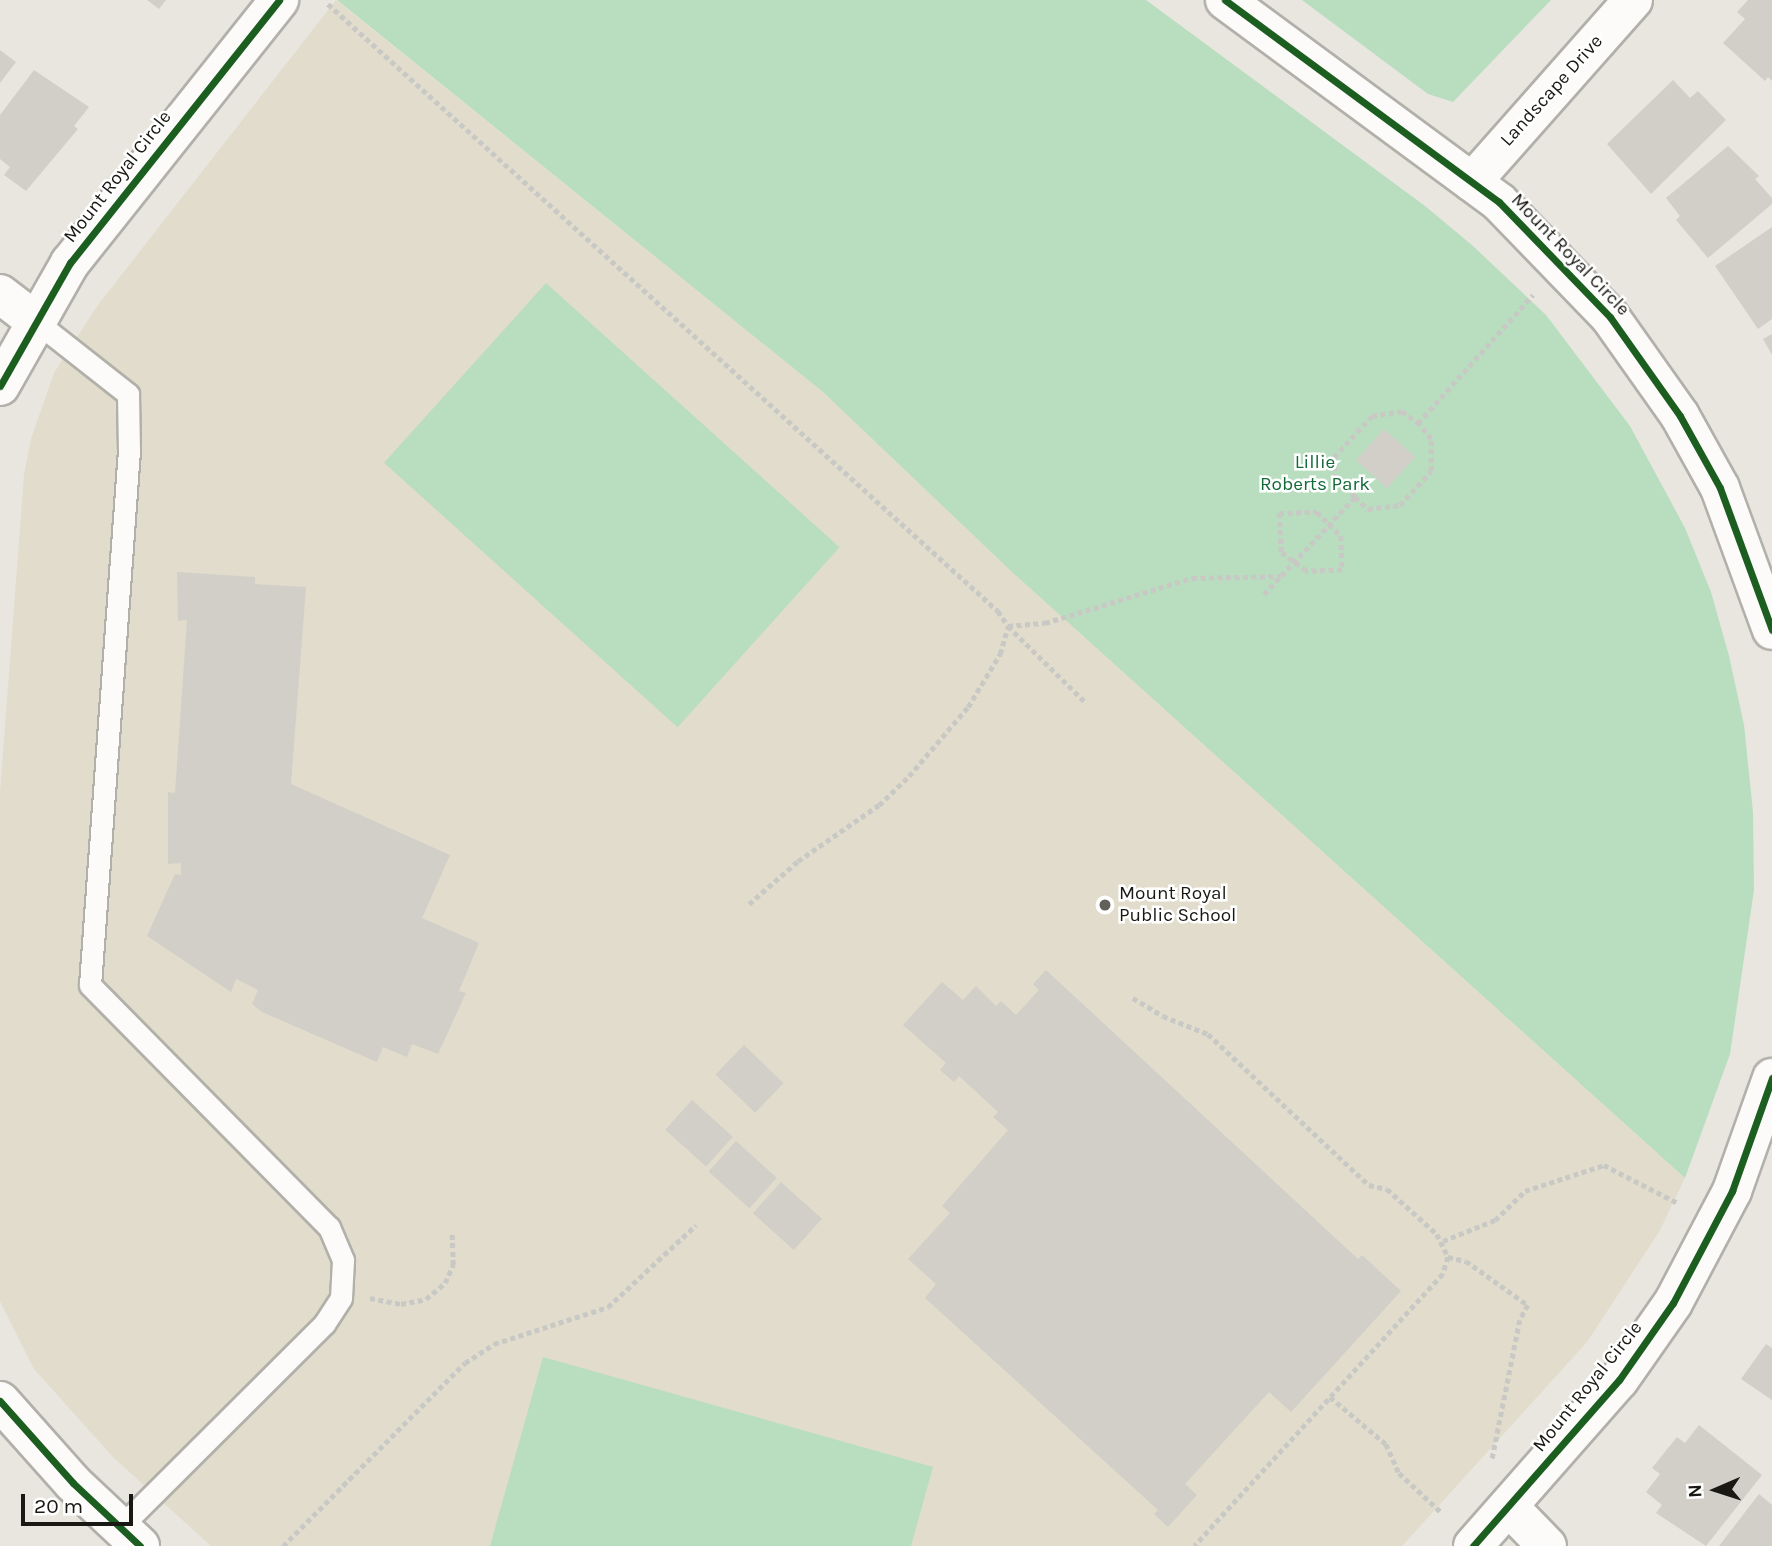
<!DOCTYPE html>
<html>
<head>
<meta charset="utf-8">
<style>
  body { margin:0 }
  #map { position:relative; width:1772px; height:1546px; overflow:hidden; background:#e8e6de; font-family:Karla,sans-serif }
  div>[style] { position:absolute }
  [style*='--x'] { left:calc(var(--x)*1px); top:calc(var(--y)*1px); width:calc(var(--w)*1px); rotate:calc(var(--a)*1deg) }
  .built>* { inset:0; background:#e1dccc }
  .green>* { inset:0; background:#b9ddbf; transform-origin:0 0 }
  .building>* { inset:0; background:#d1cfc8; transform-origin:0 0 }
  .path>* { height:4.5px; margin-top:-2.25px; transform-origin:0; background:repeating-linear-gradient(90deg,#c8c8c5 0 5px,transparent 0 8.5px) }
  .roads { filter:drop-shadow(2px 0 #b1b0a9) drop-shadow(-2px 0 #b1b0a9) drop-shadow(0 2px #b1b0a9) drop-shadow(0 -2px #b1b0a9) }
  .lane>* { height:21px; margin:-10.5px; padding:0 10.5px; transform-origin:10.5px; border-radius:10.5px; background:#fcfbfa }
  .secondary>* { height:38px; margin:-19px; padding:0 19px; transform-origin:19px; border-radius:19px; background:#fcfbfa }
  .cycleway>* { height:7px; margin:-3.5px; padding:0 3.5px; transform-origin:3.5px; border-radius:3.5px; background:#1b5e20 }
  .dots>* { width:19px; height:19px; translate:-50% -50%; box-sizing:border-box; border:4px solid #fff; border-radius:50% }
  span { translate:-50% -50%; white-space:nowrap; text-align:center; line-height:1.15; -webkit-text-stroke:5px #fff; paint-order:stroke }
  .street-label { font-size:19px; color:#191812 }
  .park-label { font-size:19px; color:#146939 }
  .poi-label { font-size:19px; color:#191812 }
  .left { translate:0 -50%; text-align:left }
  .north { position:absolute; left:1681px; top:1455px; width:70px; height:70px; -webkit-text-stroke:5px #fff; paint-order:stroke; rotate:267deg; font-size:19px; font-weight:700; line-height:28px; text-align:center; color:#191812 }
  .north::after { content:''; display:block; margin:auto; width:24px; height:32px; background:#191812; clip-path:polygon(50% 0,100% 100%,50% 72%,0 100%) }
  .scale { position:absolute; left:21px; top:1494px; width:112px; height:32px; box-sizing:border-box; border:4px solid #191812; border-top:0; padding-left:9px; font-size:21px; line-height:24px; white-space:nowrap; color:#191812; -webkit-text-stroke:5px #fff; paint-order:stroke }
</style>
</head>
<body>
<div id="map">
  <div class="built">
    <i style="clip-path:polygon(336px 0,823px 392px,1012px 572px,1685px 1178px,1659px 1232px,1587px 1342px,1402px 1546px,211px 1546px,114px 1458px,34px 1369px,0 1301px,0 793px,24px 475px,31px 439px,54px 373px,98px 305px)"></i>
  </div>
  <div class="green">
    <i style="clip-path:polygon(337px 0,1146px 0,1425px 206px,1473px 246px,1546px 315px,1630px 426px,1685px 528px,1711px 592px,1729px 656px,1744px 725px,1753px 812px,1754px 890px,1730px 1054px,1685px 1178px,1012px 572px,823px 392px)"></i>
    <i style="clip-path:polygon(1302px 0,1551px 0,1453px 102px,1428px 94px)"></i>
    <i style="left:546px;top:283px;width:395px;height:242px;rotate:42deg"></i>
    <i style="clip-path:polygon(543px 1357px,933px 1467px,911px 1546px,490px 1546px)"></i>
  </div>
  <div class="building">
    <i style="clip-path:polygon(147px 0,166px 0,159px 9px)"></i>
    <i style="clip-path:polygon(1748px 0,1772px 0,1772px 81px,1768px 77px,1765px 81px,1723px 43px,1745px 19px,1737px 12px)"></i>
    <i style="clip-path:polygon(0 50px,16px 62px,0 83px)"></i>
    <i style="clip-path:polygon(34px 70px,89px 107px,74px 126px,78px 129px,26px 191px,4px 175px,10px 167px,0 159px,0 115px)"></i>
    <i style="clip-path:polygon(1673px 80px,1690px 98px,1698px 91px,1726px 120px,1651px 194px,1607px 144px)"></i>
    <i style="clip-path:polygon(1728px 146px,1759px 176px,1755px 179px,1772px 198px,1772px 204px,1708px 258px,1676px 220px,1680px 216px,1666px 198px)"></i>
    <i style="clip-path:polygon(1772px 227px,1772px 319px,1758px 329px,1715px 266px)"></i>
    <i style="clip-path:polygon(1772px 334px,1772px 355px,1763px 339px)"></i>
    <i style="left:1384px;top:429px;width:42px;height:42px;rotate:42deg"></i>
    <i style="clip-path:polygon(177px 572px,255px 577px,255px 584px,306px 587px,291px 784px,450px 855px,422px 918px,479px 943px,459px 991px,466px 993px,438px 1054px,412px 1044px,407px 1057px,383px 1047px,377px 1062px,262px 1012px,252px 1004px,258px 990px,236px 979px,231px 992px,147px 936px,175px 874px,181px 875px,181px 863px,168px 864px,168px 792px,175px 793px,187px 620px,178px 621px)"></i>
    <i style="clip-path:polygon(1046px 970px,1358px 1259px,1362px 1255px,1401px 1291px,1291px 1412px,1269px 1392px,1185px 1484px,1197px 1495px,1168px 1527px,1154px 1514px,1158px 1510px,925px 1298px,936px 1284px,908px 1259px,950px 1213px,942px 1206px,1008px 1130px,993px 1117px,998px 1112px,959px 1076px,954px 1082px,940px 1070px,946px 1063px,903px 1025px,942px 982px,963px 1000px,976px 986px,996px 1006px,1001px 1001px,1016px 1015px,1039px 990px,1033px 984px)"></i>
    <i style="left:744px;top:1045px;width:55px;height:41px;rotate:44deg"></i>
    <i style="left:692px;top:1100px;width:55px;height:40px;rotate:42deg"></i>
    <i style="left:736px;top:1141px;width:55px;height:41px;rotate:42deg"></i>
    <i style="left:781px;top:1182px;width:55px;height:42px;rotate:42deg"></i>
    <i style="clip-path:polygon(1766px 1344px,1772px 1348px,1772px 1400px,1741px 1379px)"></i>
    <i style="clip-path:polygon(1699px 1425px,1762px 1475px,1706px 1546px,1656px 1513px,1662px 1505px,1646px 1492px,1660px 1474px,1652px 1468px,1677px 1437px,1685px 1443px)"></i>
    <i style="clip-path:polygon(1759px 1494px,1772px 1505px,1772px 1546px,1719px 1546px)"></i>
  </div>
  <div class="path">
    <i style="--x:328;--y:4;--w:904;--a:42.18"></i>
    <i style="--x:998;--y:611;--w:18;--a:56"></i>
    <i style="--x:1008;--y:626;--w:37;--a:-5"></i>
    <i style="--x:1045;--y:623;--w:154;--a:-17"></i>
    <i style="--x:1192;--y:578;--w:89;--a:-1.3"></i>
    <i style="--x:1355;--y:497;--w:18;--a:43"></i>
    <i style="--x:1368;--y:509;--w:32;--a:-7"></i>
    <i style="--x:1400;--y:505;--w:46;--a:-47.6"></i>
    <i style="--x:1431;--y:471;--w:32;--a:-90"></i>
    <i style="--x:1431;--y:439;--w:21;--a:-129"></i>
    <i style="--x:1317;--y:512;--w:34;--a:45"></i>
    <i style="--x:1341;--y:536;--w:34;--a:88"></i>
    <i style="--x:1342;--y:570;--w:36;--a:178"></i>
    <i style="--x:1306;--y:571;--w:31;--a:-143"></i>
    <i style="--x:1281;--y:552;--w:39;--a:-93"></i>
    <i style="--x:1279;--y:513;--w:38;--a:-2"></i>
    <i style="--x:1264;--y:594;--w:133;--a:-46.8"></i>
    <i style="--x:1355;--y:497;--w:27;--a:-138"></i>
    <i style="--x:1335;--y:479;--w:22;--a:-93"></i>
    <i style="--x:1334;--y:457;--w:56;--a:-47.2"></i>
    <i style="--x:1372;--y:416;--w:30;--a:-9"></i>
    <i style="--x:1402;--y:411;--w:20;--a:37"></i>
    <i style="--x:1418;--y:423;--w:172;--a:-48.1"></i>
    <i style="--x:749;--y:904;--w:65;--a:-41.3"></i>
    <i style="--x:798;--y:861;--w:98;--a:-34.7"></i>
    <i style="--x:879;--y:805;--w:42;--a:-44"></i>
    <i style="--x:909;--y:776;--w:91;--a:-49.5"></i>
    <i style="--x:968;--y:707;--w:62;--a:-58.9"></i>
    <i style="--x:1000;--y:654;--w:29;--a:-74"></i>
    <i style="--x:1008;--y:626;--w:107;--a:44.6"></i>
    <i style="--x:1133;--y:998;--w:35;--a:31"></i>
    <i style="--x:1163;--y:1016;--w:48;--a:21.8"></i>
    <i style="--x:1208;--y:1034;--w:221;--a:43.2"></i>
    <i style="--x:1369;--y:1185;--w:18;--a:13"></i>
    <i style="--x:1387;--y:1189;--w:67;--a:42"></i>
    <i style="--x:1437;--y:1234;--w:25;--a:64"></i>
    <i style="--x:1448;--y:1257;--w:18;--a:106"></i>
    <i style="--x:1443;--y:1274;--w:368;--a:132.4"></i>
    <i style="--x:1443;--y:1241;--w:56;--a:-22"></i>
    <i style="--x:1495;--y:1220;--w:42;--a:-44"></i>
    <i style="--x:1525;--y:1191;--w:83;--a:-18.2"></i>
    <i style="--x:1604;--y:1165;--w:83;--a:27.2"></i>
    <i style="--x:1448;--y:1257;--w:18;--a:13"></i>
    <i style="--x:1466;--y:1261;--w:76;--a:35.4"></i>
    <i style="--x:1528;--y:1305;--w:17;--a:118"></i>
    <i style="--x:1520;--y:1320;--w:143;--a:101.3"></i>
    <i style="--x:370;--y:1298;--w:32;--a:11"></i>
    <i style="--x:401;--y:1304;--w:25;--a:-11"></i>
    <i style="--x:426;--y:1299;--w:25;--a:-40"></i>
    <i style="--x:445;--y:1283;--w:20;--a:-66"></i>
    <i style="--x:453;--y:1265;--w:34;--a:-92"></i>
    <i style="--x:1330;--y:1397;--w:73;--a:40"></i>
    <i style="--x:1386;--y:1444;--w:32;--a:66"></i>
    <i style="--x:1399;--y:1473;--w:59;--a:42.9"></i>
    <i style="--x:283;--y:1546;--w:258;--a:-45.2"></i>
    <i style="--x:465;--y:1363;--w:35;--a:-33"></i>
    <i style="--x:494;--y:1344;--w:120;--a:-18"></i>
    <i style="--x:608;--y:1307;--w:120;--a:-43"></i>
  </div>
  <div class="roads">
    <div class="lane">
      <i style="--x:34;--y:320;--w:120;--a:38.2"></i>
      <i style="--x:128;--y:394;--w:56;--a:89"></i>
      <i style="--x:129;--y:450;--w:536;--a:94.17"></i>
      <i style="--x:90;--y:985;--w:340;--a:45.4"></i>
      <i style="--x:329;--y:1227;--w:36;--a:67"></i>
      <i style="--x:343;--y:1260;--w:38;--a:93"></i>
      <i style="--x:341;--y:1298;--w:31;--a:123"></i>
      <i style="--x:324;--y:1324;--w:289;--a:135.1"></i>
    </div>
    <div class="secondary">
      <i style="--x:1225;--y:0;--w:340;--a:36.4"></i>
      <i style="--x:1499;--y:202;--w:160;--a:46"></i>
      <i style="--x:1610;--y:317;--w:121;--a:54.7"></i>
      <i style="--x:1680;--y:416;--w:82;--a:60.9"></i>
      <i style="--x:1720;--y:488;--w:151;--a:69.9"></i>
      <i style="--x:1472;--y:182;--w:243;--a:-48.5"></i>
      <i style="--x:0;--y:294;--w:43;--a:37.4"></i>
      <i style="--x:0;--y:386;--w:142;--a:-60.4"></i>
      <i style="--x:70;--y:263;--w:336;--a:-51.5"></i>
      <i style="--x:0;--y:1401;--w:110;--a:48.3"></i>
      <i style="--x:73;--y:1483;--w:92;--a:43.2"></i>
      <i style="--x:1510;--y:1508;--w:53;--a:45.8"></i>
      <i style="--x:1473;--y:1546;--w:221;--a:-48.7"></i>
      <i style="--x:1619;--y:1380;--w:94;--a:-55"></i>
      <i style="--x:1673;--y:1303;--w:127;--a:-62.2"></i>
      <i style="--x:1732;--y:1191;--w:120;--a:-70.5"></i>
    </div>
  </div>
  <div class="cycleway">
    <i style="--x:1225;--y:0;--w:340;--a:36.4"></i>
    <i style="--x:1499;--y:202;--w:160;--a:46"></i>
    <i style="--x:1610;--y:317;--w:121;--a:54.7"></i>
    <i style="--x:1680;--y:416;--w:82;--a:60.9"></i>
    <i style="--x:1720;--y:488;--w:151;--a:69.9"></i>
    <i style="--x:0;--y:386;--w:142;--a:-60.4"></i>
    <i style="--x:70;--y:263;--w:336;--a:-51.5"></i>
    <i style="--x:0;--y:1401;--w:110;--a:48.3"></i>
    <i style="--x:73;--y:1483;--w:92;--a:43.2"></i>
    <i style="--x:1473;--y:1546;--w:221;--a:-48.7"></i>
    <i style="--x:1619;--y:1380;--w:94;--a:-55"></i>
    <i style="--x:1673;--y:1303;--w:127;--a:-62.2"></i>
    <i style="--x:1732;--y:1191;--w:120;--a:-70.5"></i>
  </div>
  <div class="dots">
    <i style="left:1105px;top:905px;background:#616059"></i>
  </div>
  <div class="street-label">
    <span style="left:1552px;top:91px;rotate:-48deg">Landscape Drive</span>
    <span style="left:118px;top:177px;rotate:-52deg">Mount Royal Circle</span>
    <span style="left:1570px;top:255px;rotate:46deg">Mount Royal Circle</span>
    <span style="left:1588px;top:1387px;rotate:-51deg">Mount Royal Circle</span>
  </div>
  <div class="park-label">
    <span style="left:1315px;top:474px">Lillie<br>Roberts Park</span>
  </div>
  <div class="poi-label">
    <span class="left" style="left:1119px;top:905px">Mount Royal<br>Public School</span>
  </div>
  <div class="north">N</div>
  <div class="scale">20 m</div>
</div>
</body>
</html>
